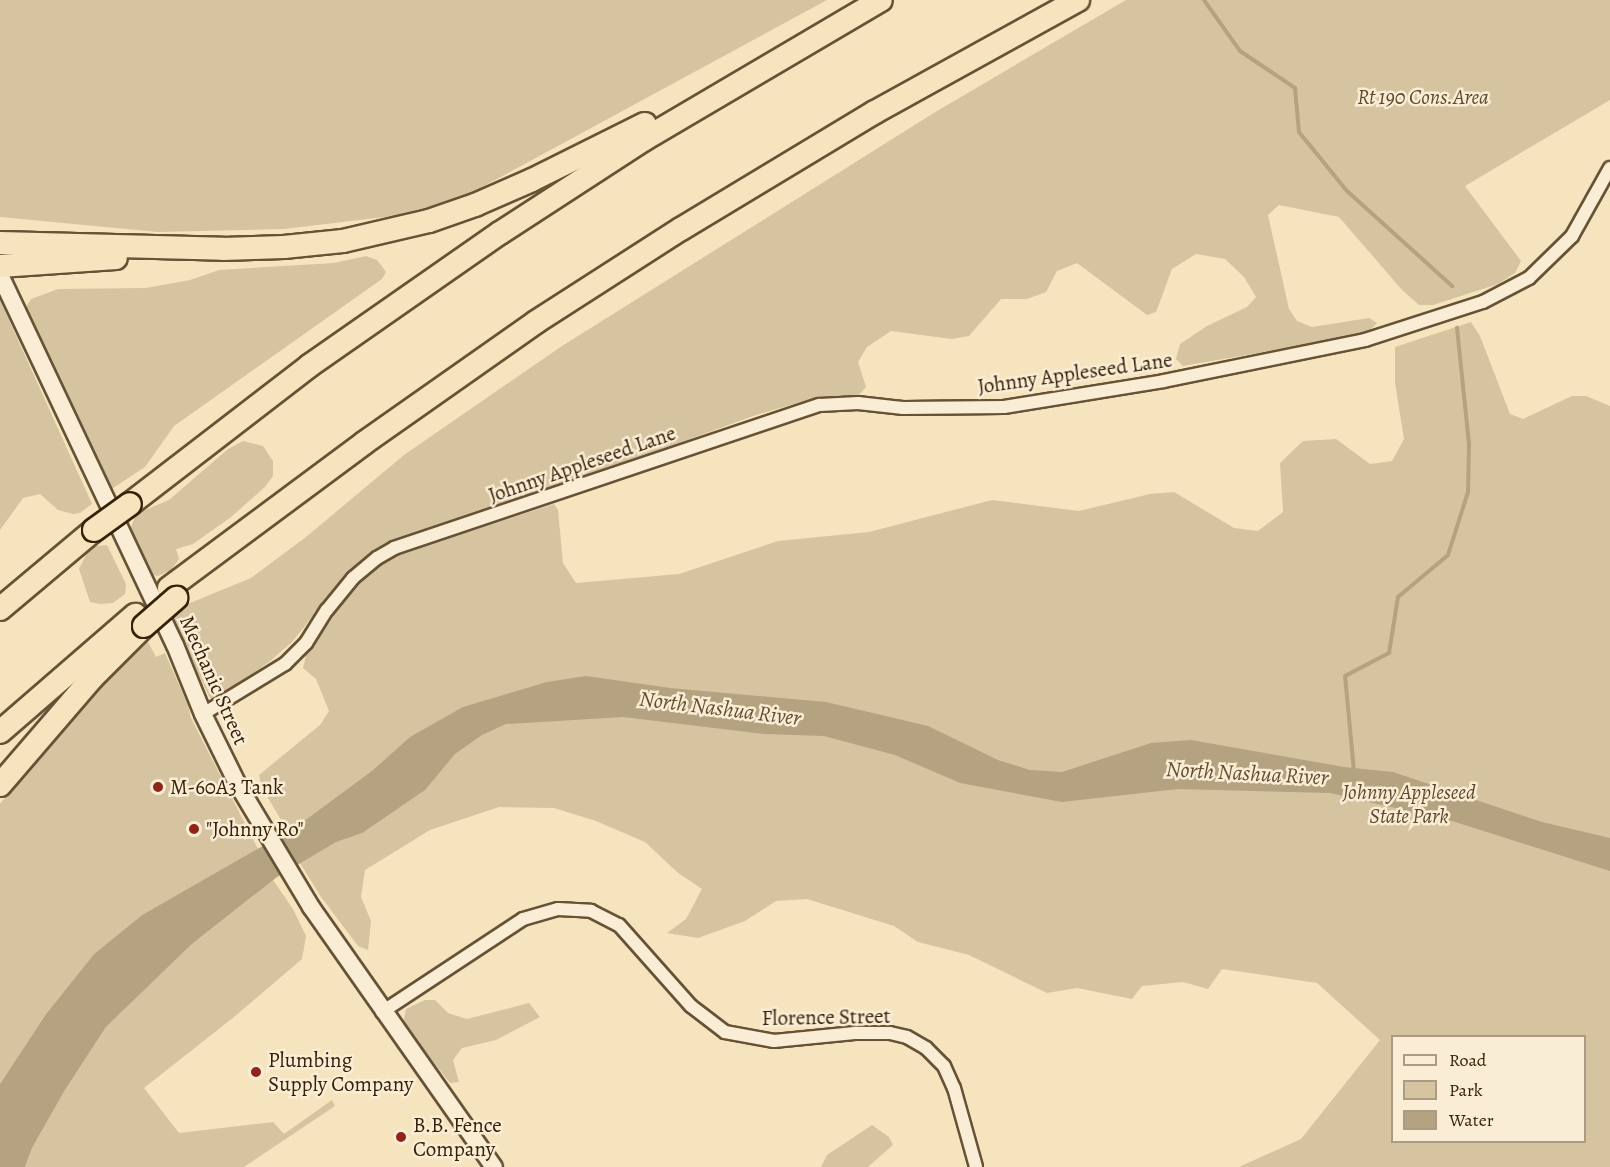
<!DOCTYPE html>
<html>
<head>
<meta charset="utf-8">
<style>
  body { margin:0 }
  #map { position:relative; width:1610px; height:1167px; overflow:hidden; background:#f6e4bf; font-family:Alegreya,serif }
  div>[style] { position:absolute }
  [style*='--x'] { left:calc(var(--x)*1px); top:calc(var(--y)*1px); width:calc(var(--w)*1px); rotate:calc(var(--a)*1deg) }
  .green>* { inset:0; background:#d6c3a0 }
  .water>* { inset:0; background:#b5a281 }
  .stream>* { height:4px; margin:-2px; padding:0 2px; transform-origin:2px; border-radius:2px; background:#b5a281 }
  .roads { filter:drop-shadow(2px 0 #675236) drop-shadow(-2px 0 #675236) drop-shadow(0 2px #675236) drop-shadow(0 -2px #675236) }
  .minor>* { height:12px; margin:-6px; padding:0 6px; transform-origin:6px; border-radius:6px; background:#f9edd5 }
  .secondary>* { height:16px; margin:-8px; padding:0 8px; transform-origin:8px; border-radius:8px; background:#f9edd5 }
  .motorway>* { height:22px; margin:-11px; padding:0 11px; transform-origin:11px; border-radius:11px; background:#f6e4bf }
  .bridges { filter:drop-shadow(2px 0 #372109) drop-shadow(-2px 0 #372109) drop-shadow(0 2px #372109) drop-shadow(0 -2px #372109) }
  .motorway-bridge>* { height:22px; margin:-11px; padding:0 11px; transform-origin:11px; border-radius:11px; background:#f6e4bf }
  .dots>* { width:16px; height:16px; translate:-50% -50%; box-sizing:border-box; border:3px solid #f9edd5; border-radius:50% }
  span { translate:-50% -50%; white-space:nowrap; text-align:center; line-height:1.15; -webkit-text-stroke:5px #f9edd5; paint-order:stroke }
  .park-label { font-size:21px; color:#5f4a2f; font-style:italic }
  .street-label { font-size:21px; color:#372109 }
  .poi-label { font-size:21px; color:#372109 }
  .left { translate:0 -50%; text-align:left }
  .water-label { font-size:22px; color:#634e33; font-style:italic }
  .legend { position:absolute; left:1391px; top:1035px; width:195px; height:108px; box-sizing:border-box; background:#f9edd5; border:2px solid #ab9b83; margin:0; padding:8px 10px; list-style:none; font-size:18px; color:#372109 }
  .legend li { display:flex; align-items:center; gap:12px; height:30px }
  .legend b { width:30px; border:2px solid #ab9b83 }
</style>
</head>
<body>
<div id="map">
  <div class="green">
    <i style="clip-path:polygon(0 0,827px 0,460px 199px,393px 216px,284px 229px,158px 232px,0 217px)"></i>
    <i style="clip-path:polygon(1126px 0,1610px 0,1610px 100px,1465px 186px,1521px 261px,1515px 273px,1498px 284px,1433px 305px,1419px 305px,1402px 290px,1339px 217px,1279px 205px,1268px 215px,1289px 309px,1297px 321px,1312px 327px,1369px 318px,1377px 323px,1366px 334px,1183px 366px,1176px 359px,1180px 344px,1207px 326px,1247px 307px,1256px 297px,1244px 277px,1225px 259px,1196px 254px,1172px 269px,1156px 312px,1147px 315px,1077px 263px,1057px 271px,1046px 292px,1027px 299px,1001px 299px,969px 336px,952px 339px,891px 331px,867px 347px,858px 362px,866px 387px,859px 395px,811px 399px,756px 415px,544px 492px,385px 545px,361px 561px,340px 582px,292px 642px,269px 662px,218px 698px,212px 700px,209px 696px,170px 616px,173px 610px,251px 578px,306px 537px,404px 455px,562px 346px,937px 111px)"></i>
    <i style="clip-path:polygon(366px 256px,377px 260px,386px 272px,382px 279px,174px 426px,145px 467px,110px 490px,25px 309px,31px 299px,58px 289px,146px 288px,190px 280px,219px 270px,334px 263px)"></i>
    <i style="clip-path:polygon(0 300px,92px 504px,80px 513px,73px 514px,58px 510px,40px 494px,23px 498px,0 530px)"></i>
    <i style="clip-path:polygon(evenodd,1471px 322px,1480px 336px,1510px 414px,1523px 419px,1572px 396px,1586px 396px,1610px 406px,1610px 1167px,1239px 1167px,1301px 1139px,1380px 1040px,1317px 983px,1222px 969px,1208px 989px,1183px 982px,1142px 986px,1132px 999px,1077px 988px,1047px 993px,969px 955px,918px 942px,894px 926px,807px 899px,776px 901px,745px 921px,698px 938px,667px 933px,686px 919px,702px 889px,677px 872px,645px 842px,596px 821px,554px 808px,499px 807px,430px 830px,365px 870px,361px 897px,371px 921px,368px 950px,358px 946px,321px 897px,279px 829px,283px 823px,262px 788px,259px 775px,320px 725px,329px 711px,316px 679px,303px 668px,307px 651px,360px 581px,378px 565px,403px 553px,554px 504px,558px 510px,563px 563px,576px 583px,679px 574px,778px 541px,869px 532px,992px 500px,1079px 511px,1150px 494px,1174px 492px,1234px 528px,1258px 531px,1283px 512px,1280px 463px,1303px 441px,1336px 439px,1370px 464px,1392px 461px,1404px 439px,1395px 383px,1395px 347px,1471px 322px,1392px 1036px,1584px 1036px,1584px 1142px,1392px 1142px,1392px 1036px)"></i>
    <i style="clip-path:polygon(243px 441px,263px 446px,273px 461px,273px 476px,265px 487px,231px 517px,193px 544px,176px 549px,179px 559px,171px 570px,158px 576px,149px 574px,130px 530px,136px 514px,169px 500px,228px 449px)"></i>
    <i style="clip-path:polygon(107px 545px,126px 584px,125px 594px,113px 603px,100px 604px,90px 602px,79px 569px,90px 547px)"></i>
    <i style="clip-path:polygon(148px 642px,156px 657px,165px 653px,188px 705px,191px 718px,258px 849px,142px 915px,94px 954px,46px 1014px,0 1084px,0 804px,70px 719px,142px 644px)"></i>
    <i style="clip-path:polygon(273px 880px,293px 909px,306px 936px,302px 959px,234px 1017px,144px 1088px,179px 1133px,273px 1122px,284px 1134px,332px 1100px,335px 1106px,244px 1167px,25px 1167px,32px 1148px,65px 1090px,106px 1027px,192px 944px)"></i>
    <i style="clip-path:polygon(425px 1000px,435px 1000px,448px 1013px,467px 1019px,529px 1003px,540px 1017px,496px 1040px,462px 1048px,453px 1060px,459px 1082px,450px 1083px,406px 1028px,404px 1019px,406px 1009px)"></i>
    <i style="clip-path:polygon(872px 1125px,889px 1137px,893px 1145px,868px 1167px,821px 1167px,827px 1155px)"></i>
  </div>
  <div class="water">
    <i style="clip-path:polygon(586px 676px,670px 688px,826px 702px,928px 726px,998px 760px,1030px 770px,1062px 772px,1151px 743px,1191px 740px,1344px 767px,1393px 772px,1542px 822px,1610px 838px,1610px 871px,1452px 821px,1330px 793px,1178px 789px,1062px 802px,960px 783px,895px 755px,824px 736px,765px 734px,623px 717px,506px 724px,482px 735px,455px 754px,425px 790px,362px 833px,336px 842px,277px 877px,192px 944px,106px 1027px,65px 1090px,32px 1148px,25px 1167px,0 1167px,0 1084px,46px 1014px,94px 954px,142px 915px,296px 827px,372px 771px,410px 737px,463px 707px,547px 682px)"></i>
  </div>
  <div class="stream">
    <i style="--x:1204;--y:0;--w:62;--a:54.8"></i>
    <i style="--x:1240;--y:51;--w:66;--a:33.9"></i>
    <i style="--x:1295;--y:88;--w:44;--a:84.8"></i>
    <i style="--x:1299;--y:132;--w:76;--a:50.9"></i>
    <i style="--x:1347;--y:191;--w:142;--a:42.1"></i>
    <i style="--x:1354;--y:771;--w:95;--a:-95.4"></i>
    <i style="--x:1345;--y:676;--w:50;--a:-27.6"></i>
    <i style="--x:1389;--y:653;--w:57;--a:-80.9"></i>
    <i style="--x:1398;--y:597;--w:65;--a:-40"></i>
    <i style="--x:1448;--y:555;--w:66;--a:-72.4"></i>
    <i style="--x:1468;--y:492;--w:48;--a:-88.8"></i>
    <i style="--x:1469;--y:444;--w:117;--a:-95.9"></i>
  </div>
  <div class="roads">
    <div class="minor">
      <i style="--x:203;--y:714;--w:96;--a:-31.4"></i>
      <i style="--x:285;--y:664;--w:30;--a:-45"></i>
      <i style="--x:306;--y:643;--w:39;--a:-58"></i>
      <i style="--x:327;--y:610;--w:41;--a:-50.9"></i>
      <i style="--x:353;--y:578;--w:31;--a:-40"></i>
      <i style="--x:377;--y:558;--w:20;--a:-30"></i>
      <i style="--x:394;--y:548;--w:449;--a:-18.6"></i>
      <i style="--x:820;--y:405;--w:38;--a:-3"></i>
      <i style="--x:858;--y:403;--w:45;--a:6.3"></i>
      <i style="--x:903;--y:408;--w:101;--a:-0.6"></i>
      <i style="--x:1004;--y:407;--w:162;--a:-9.2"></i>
      <i style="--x:1164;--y:381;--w:205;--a:-11.5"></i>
      <i style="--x:1365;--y:340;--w:124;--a:-17.9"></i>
      <i style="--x:1483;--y:302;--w:52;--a:-27.6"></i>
      <i style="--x:1529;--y:278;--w:60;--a:-44.3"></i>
      <i style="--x:1572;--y:236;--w:78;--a:-60.8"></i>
      <i style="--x:382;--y:1012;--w:169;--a:-33.4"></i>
      <i style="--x:523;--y:919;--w:36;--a:-16"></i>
      <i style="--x:558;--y:909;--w:33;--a:3"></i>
      <i style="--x:591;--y:911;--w:31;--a:27"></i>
      <i style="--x:619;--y:925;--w:108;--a:48.4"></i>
      <i style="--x:691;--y:1006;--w:43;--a:37.4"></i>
      <i style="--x:725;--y:1032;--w:50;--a:10.4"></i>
      <i style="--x:774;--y:1041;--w:81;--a:-5.6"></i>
      <i style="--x:855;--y:1033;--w:35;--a:0"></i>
      <i style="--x:890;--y:1033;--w:17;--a:13"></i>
      <i style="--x:907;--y:1037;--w:22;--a:30"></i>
      <i style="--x:926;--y:1048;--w:25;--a:45"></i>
      <i style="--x:944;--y:1066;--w:24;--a:66"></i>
      <i style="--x:954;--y:1088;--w:82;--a:74.4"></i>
    </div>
    <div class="secondary">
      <i style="--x:0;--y:275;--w:409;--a:64.7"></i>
      <i style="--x:175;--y:645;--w:74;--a:67.9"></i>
      <i style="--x:203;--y:714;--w:79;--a:63.8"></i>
      <i style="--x:238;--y:785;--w:142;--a:59.1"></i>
      <i style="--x:311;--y:907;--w:318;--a:54.9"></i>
    </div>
    <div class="motorway">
      <i style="--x:0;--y:243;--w:223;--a:1.5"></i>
      <i style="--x:223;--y:249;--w:61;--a:-1.9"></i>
      <i style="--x:284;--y:247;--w:59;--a:-5.8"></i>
      <i style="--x:343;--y:241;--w:88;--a:-13.1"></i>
      <i style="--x:429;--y:221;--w:49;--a:-19.2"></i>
      <i style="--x:475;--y:205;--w:62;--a:-23.7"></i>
      <i style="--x:532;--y:180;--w:126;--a:-26.4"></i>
      <i style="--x:0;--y:266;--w:116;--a:-3.9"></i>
      <i style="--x:130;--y:504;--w:226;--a:-37.6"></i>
      <i style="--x:309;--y:366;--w:233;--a:-34.9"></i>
      <i style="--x:500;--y:233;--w:171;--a:-33"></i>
      <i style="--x:643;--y:140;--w:276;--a:-30.5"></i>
      <i style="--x:169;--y:588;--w:243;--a:-36.6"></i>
      <i style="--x:364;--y:443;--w:210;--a:-35.1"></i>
      <i style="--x:536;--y:322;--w:172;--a:-32.7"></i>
      <i style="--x:681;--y:229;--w:227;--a:-31.1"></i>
      <i style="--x:875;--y:112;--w:232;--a:-28.9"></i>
      <i style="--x:0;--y:609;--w:123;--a:-40"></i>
      <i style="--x:0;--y:732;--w:179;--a:-40.9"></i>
      <i style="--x:0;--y:785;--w:141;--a:-49.3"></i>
      <i style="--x:92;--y:678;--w:74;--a:-45"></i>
    </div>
  </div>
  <div class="bridges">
    <div class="motorway-bridge">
      <i style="--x:94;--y:530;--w:44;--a:-35.8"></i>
      <i style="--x:144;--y:626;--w:43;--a:-41.2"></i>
    </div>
  </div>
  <div class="dots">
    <i style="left:158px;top:787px;background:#8f2418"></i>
    <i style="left:194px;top:829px;background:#8f2418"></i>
    <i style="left:256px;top:1072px;background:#8f2418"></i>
    <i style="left:401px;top:1137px;background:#8f2418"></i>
  </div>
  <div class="park-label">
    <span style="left:1423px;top:97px">Rt 190 Cons.Area</span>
    <span style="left:1409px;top:804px">Johnny Appleseed<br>State Park</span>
  </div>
  <div class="street-label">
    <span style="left:1075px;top:373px;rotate:-8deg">Johnny Appleseed Lane</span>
    <span style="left:582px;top:464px;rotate:-19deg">Johnny Appleseed Lane</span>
    <span style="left:214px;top:680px;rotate:66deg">Mechanic Street</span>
    <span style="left:826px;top:1017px;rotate:-1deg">Florence Street</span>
  </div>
  <div class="poi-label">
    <span class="left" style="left:170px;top:787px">M-60A3 Tank</span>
    <span class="left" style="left:206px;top:829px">"Johnny Ro"</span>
    <span class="left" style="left:268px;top:1072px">Plumbing<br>Supply Company</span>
    <span class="left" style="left:413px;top:1137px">B.B. Fence<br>Company</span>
  </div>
  <div class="water-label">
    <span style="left:720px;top:709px;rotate:7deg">North Nashua River</span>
    <span style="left:1247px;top:774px;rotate:3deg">North Nashua River</span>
  </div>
  <ul class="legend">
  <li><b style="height:8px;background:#f9edd5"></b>Road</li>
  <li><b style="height:16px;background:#d6c3a0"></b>Park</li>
  <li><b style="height:16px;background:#b5a281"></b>Water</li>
  </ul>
</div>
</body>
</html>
